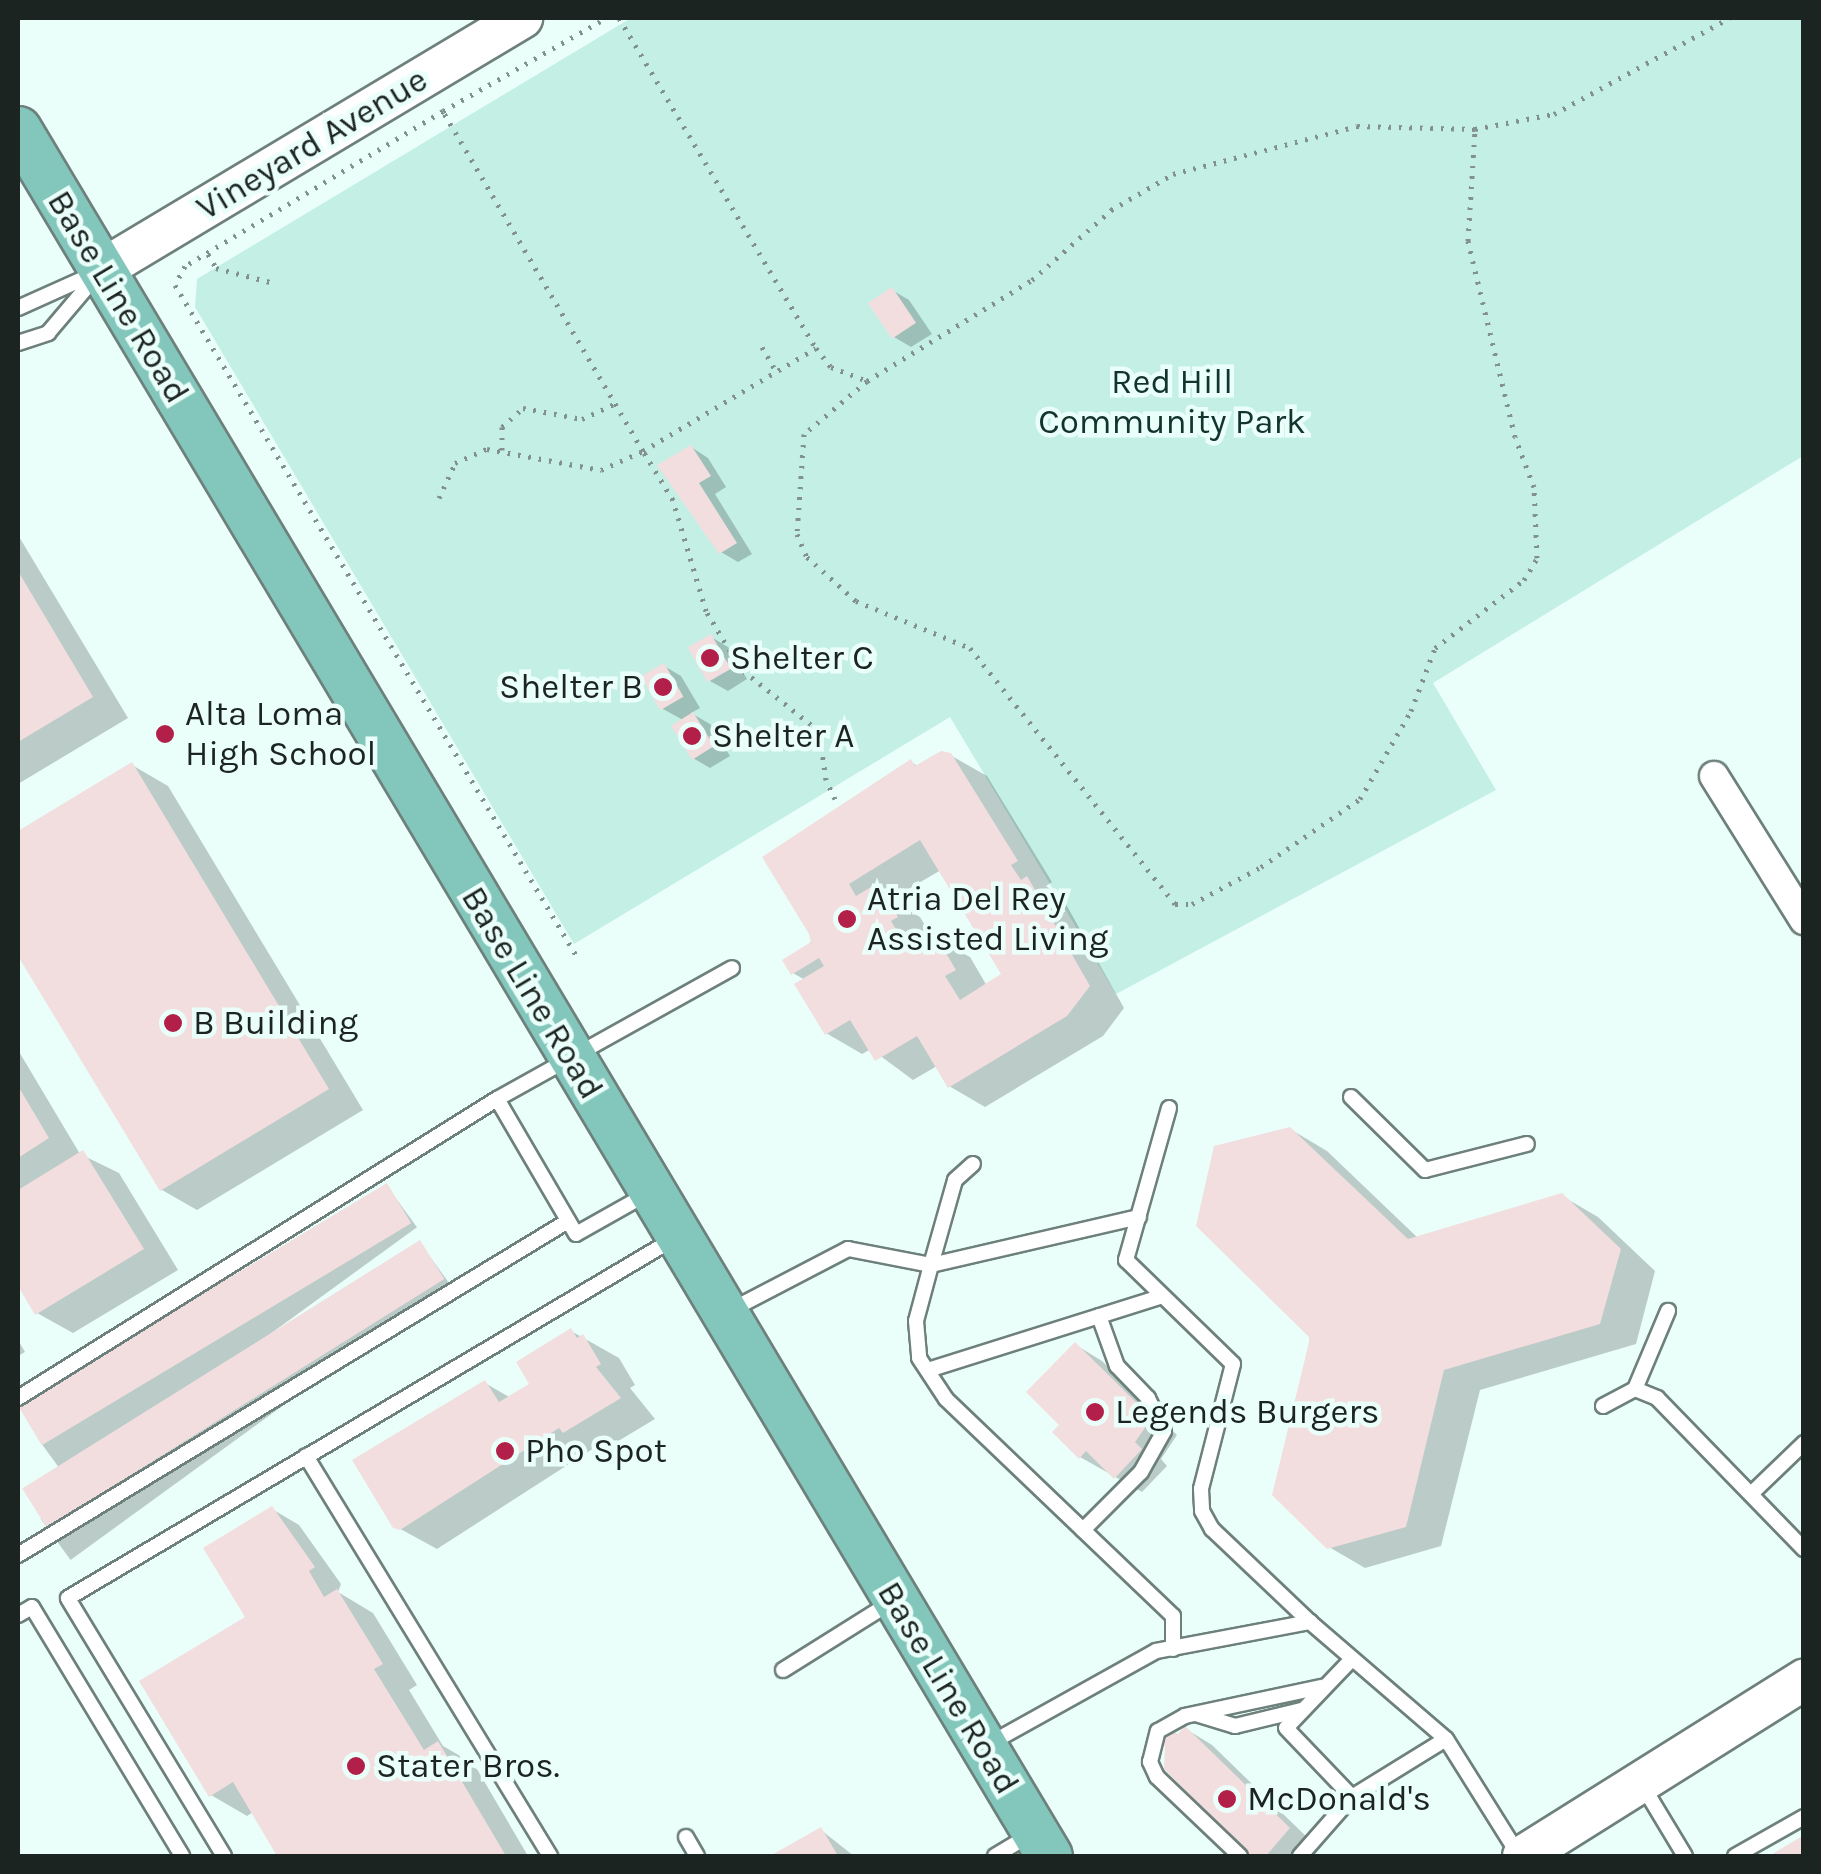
<!DOCTYPE html>
<html>
<head>
<meta charset="utf-8">
<style>
  body { margin:0 }
  #map { position:relative; width:1821px; height:1874px; overflow:hidden; background:#eafffa; font-family:Karla,sans-serif }
  div>[style] { position:absolute }
  [style*='--x'] { left:calc(var(--x)*1px); top:calc(var(--y)*1px); width:calc(var(--w)*1px); rotate:calc(var(--a)*1deg) }
  .green>* { inset:0; background:#c4efe5 }
  .shadow>* { inset:0; background:#0003; transform-origin:0 0 }
  .building>* { inset:0; background:#f2dddf; transform-origin:0 0 }
  .path>* { height:5px; margin-top:-2.5px; transform-origin:0; background:repeating-linear-gradient(90deg,#83918e 0 2.5px,transparent 0 10.5px) }
  .roads { filter:drop-shadow(2px 0 #6e807c) drop-shadow(-2px 0 #6e807c) drop-shadow(0 2px #6e807c) drop-shadow(0 -2px #6e807c) }
  .lane>* { height:14px; margin:-7px; padding:0 7px; transform-origin:7px; border-radius:7px; background:#fff }
  .street>* { height:28px; margin:-14px; padding:0 14px; transform-origin:14px; border-radius:14px; background:#fff }
  .secondary>* { height:40px; margin:-20px; padding:0 20px; transform-origin:20px; border-radius:20px; background:#fff }
  .primary>* { height:45px; margin:-22.5px; padding:0 22.5px; transform-origin:22.5px; border-radius:22.5px; background:#83c6bb }
  .dots>* { width:28px; height:28px; translate:-50% -50%; box-sizing:border-box; border:5px solid #eafffa; border-radius:50% }
  span { translate:-50% -50%; white-space:nowrap; text-align:center; line-height:1.15; -webkit-text-stroke:9px #eafffa; paint-order:stroke }
  .street-label { font-size:35px; color:#1c2422 }
  .park-label { font-size:35px; color:#13332d }
  .poi-label { font-size:35px; color:#1c2422 }
  .left { translate:0 -50%; text-align:left }
  .right { translate:-100% -50%; text-align:right }
  .frame { position:absolute; inset:0; border:20px solid #1c2422; pointer-events:none }
</style>
</head>
<body>
<div id="map">
  <div class="green">
    <i style="clip-path:polygon(631px 18px,1803px 18px,1803px 456px,1433px 683px,1496px 790px,1116px 994px,950px 717px,574px 944px,195px 307px,197px 279px)"></i>
  </div>
  <div class="shadow">
    <i style="clip-path:polygon(892px 290px,909px 300px,932px 334px,911px 347px,894px 337px)"></i>
    <i style="clip-path:polygon(691px 447px,708px 458px,726px 487px,715px 494px,752px 554px,738px 562px,721px 552px,661px 466px)"></i>
    <i style="clip-path:polygon(18px 535px,128px 718px,18px 784px)"></i>
    <i style="clip-path:polygon(711px 637px,728px 647px,747px 679px,728px 691px,710px 681px)"></i>
    <i style="clip-path:polygon(664px 666px,681px 676px,700px 708px,691px 713px,710px 724px,730px 756px,710px 768px,693px 758px,683px 720px,663px 709px)"></i>
    <i style="clip-path:polygon(evenodd,950px 755px,987px 776px,1052px 882px,1046px 886px,1063px 899px,1124px 1008px,1103px 1036px,985px 1107px,949px 1086px,937px 1066px,913px 1080px,871px 1049px,862px 1054px,826px 1033px,805px 980px,793px 973px,911px 762px,919px 767px,950px 755px,941px 870px,1005px 975px,987px 986px,970px 957px,932px 937px,920px 917px,890px 900px,941px 870px)"></i>
    <i style="clip-path:polygon(132px 765px,168px 786px,363px 1110px,197px 1210px,162px 1190px,18px 951px,18px 834px)"></i>
    <i style="clip-path:polygon(18px 1050px,80px 1154px,119px 1173px,178px 1270px,73px 1333px,37px 1313px,18px 1281px)"></i>
    <i style="clip-path:polygon(1290px 1129px,1327px 1151px,1419px 1239px,1562px 1196px,1598px 1217px,1655px 1271px,1636px 1344px,1480px 1390px,1441px 1546px,1365px 1568px,1329px 1547px)"></i>
    <i style="left:387px;top:1186px;width:51px;height:431px;rotate:54deg"></i>
    <i style="left:420px;top:1243px;width:51px;height:469px;rotate:54deg"></i>
    <i style="clip-path:polygon(571px 1331px,619px 1358px,635px 1385px,630px 1388px,655px 1419px,600px 1452px,594px 1448px,437px 1549px,395px 1526px,485px 1383px,511px 1398px,533px 1385px)"></i>
    <i style="clip-path:polygon(18px 1340px,25px 1352px,18px 1356px)"></i>
    <i style="clip-path:polygon(1076px 1345px,1102px 1361px,1177px 1435px,1161px 1459px,1167px 1466px,1142px 1492px,1080px 1457px,1062px 1425px)"></i>
    <i style="clip-path:polygon(272px 1509px,299px 1525px,341px 1584px,338px 1592px,373px 1613px,417px 1685px,409px 1690px,443px 1746px,474px 1764px,528px 1856px,280px 1856px,253px 1812px,247px 1816px,211px 1795px)"></i>
    <i style="clip-path:polygon(1169px 1729px,1180px 1736px,1186px 1729px,1212px 1745px,1315px 1845px,1305px 1856px,1254px 1856px,1167px 1768px)"></i>
    <i style="clip-path:polygon(821px 1830px,854px 1856px,775px 1856px)"></i>
  </div>
  <div class="building">
    <i style="left:892px;top:287px;width:43px;height:29px;rotate:56deg"></i>
    <i style="clip-path:polygon(691px 445px,711px 476px,699px 483px,737px 543px,719px 554px,657px 465px)"></i>
    <i style="clip-path:polygon(18px 571px,93px 697px,18px 742px)"></i>
    <i style="left:711px;top:634px;width:40px;height:27px;rotate:60deg"></i>
    <i style="left:664px;top:663px;width:39px;height:27px;rotate:60deg"></i>
    <i style="left:693px;top:712px;width:40px;height:26px;rotate:58deg"></i>
    <i style="clip-path:polygon(evenodd,941px 751px,951px 753px,1018px 861px,1011px 865px,1021px 880px,1027px 876px,1090px 986px,1067px 1016px,948px 1088px,917px 1036px,875px 1061px,850px 1020px,825px 1035px,794px 984px,824px 966px,819px 958px,791px 975px,782px 960px,811px 942px,809px 934px,762px 857px,911px 759px,915px 766px,941px 751px,920px 840px,1001px 974px,960px 1000px,945px 976px,956px 970px,934px 933px,908px 949px,891px 921px,898px 917px,884px 894px,877px 898px,871px 887px,856px 896px,849px 884px,920px 840px)"></i>
    <i style="clip-path:polygon(132px 762px,329px 1089px,160px 1191px,18px 956px,18px 831px)"></i>
    <i style="clip-path:polygon(18px 1086px,49px 1138px,18px 1158px)"></i>
    <i style="clip-path:polygon(1290px 1127px,1408px 1239px,1562px 1193px,1621px 1249px,1600px 1324px,1444px 1370px,1406px 1527px,1327px 1549px,1272px 1495px,1310px 1338px,1196px 1226px,1214px 1146px)"></i>
    <i style="clip-path:polygon(83px 1150px,144px 1249px,35px 1315px,18px 1286px,18px 1190px)"></i>
    <i style="left:387px;top:1183px;width:47px;height:431px;rotate:59deg"></i>
    <i style="left:420px;top:1240px;width:46px;height:469px;rotate:58deg"></i>
    <i style="clip-path:polygon(571px 1328px,577px 1338px,583px 1334px,601px 1364px,596px 1367px,621px 1398px,563px 1433px,559px 1428px,400px 1530px,393px 1528px,352px 1460px,485px 1380px,499px 1402px,529px 1384px,516px 1362px)"></i>
    <i style="clip-path:polygon(1075px 1342px,1152px 1418px,1135px 1442px,1142px 1449px,1114px 1479px,1086px 1451px,1079px 1459px,1052px 1432px,1059px 1425px,1026px 1392px)"></i>
    <i style="clip-path:polygon(272px 1506px,315px 1567px,309px 1571px,324px 1597px,337px 1589px,383px 1664px,374px 1669px,424px 1750px,438px 1741px,506px 1856px,277px 1856px,233px 1782px,209px 1797px,139px 1681px,245px 1617px,203px 1548px)"></i>
    <i style="clip-path:polygon(1168px 1726px,1177px 1735px,1185px 1726px,1290px 1828px,1266px 1856px,1250px 1856px,1164px 1769px,1165px 1746px,1157px 1739px)"></i>
    <i style="clip-path:polygon(821px 1827px,838px 1856px,770px 1856px)"></i>
    <i style="clip-path:polygon(1804px 1835px,1804px 1856px,1769px 1856px)"></i>
  </div>
  <div class="path">
    <i style="--x:619;--y:18;--w:384;--a:59.2"></i>
    <i style="--x:443;--y:111;--w:301;--a:149"></i>
    <i style="--x:185;--y:266;--w:21;--a:118"></i>
    <i style="--x:175;--y:285;--w:787;--a:59.1"></i>
    <i style="--x:208;--y:254;--w:16;--a:60"></i>
    <i style="--x:216;--y:268;--w:56;--a:14.5"></i>
    <i style="--x:762;--y:347;--w:28;--a:60"></i>
    <i style="--x:867;--y:381;--w:82;--a:139.9"></i>
    <i style="--x:804;--y:434;--w:100;--a:94"></i>
    <i style="--x:797;--y:534;--w:25;--a:67"></i>
    <i style="--x:807;--y:557;--w:66;--a:41.9"></i>
    <i style="--x:856;--y:601;--w:123;--a:22.4"></i>
    <i style="--x:970;--y:648;--w:328;--a:51.3"></i>
    <i style="--x:1175;--y:904;--w:17;--a:0"></i>
    <i style="--x:1192;--y:904;--w:78;--a:-28.2"></i>
    <i style="--x:1261;--y:867;--w:120;--a:-34.5"></i>
    <i style="--x:1360;--y:799;--w:102;--a:-59.9"></i>
    <i style="--x:1411;--y:711;--w:67;--a:-69.1"></i>
    <i style="--x:1435;--y:648;--w:112;--a:-37.4"></i>
    <i style="--x:1524;--y:580;--w:26;--a:-59"></i>
    <i style="--x:1537;--y:558;--w:71;--a:-92.4"></i>
    <i style="--x:1534;--y:487;--w:53;--a:-110.8"></i>
    <i style="--x:1515;--y:437;--w:202;--a:-103.5"></i>
    <i style="--x:1468;--y:241;--w:112;--a:-86.4"></i>
    <i style="--x:502;--y:450;--w:23;--a:-90"></i>
    <i style="--x:502;--y:427;--w:28;--a:-42"></i>
    <i style="--x:523;--y:408;--w:60;--a:10.6"></i>
    <i style="--x:582;--y:419;--w:38;--a:-25"></i>
    <i style="--x:439;--y:498;--w:38;--a:-65"></i>
    <i style="--x:455;--y:463;--w:35;--a:-24"></i>
    <i style="--x:487;--y:449;--w:116;--a:10.4"></i>
    <i style="--x:601;--y:470;--w:46;--a:-24.3"></i>
    <i style="--x:643;--y:451;--w:394;--a:-120.5"></i>
    <i style="--x:443;--y:111;--w:188;--a:-29.7"></i>
    <i style="--x:835;--y:799;--w:21;--a:-115"></i>
    <i style="--x:826;--y:780;--w:49;--a:-98.1"></i>
    <i style="--x:819;--y:731;--w:100;--a:-141.5"></i>
    <i style="--x:741;--y:669;--w:68;--a:-121.1"></i>
    <i style="--x:706;--y:611;--w:116;--a:-106.6"></i>
    <i style="--x:673;--y:500;--w:57;--a:-121.5"></i>
    <i style="--x:643;--y:451;--w:201;--a:-30.8"></i>
    <i style="--x:816;--y:348;--w:24;--a:52"></i>
    <i style="--x:831;--y:367;--w:39;--a:21"></i>
    <i style="--x:867;--y:381;--w:193;--a:-31.5"></i>
    <i style="--x:1032;--y:280;--w:106;--a:-41.5"></i>
    <i style="--x:1111;--y:210;--w:72;--a:-30.1"></i>
    <i style="--x:1173;--y:174;--w:190;--a:-14.6"></i>
    <i style="--x:1357;--y:126;--w:118;--a:1.5"></i>
    <i style="--x:1475;--y:129;--w:80;--a:-10.8"></i>
    <i style="--x:1554;--y:114;--w:200;--a:-28.7"></i>
  </div>
  <div class="roads">
    <div class="lane">
      <i style="--x:18;--y:308;--w:85;--a:-24.2"></i>
      <i style="--x:18;--y:343;--w:32;--a:-18"></i>
      <i style="--x:48;--y:333;--w:77;--a:-49.7"></i>
      <i style="--x:1351;--y:1097;--w:104;--a:44.6"></i>
      <i style="--x:1425;--y:1170;--w:105;--a:-14.3"></i>
      <i style="--x:1169;--y:1108;--w:158;--a:105.8"></i>
      <i style="--x:1126;--y:1260;--w:149;--a:44.2"></i>
      <i style="--x:1233;--y:1364;--w:129;--a:104.4"></i>
      <i style="--x:1201;--y:1489;--w:22;--a:87"></i>
      <i style="--x:1202;--y:1511;--w:21;--a:61"></i>
      <i style="--x:1212;--y:1529;--w:135;--a:43.5"></i>
      <i style="--x:647;--y:1194;--w:81;--a:150.6"></i>
      <i style="--x:576;--y:1234;--w:156;--a:-120.3"></i>
      <i style="--x:497;--y:1099;--w:269;--a:-29.1"></i>
      <i style="--x:1139;--y:1217;--w:213;--a:167"></i>
      <i style="--x:931;--y:1265;--w:58;--a:105"></i>
      <i style="--x:916;--y:1321;--w:37;--a:85"></i>
      <i style="--x:919;--y:1358;--w:49;--a:56.6"></i>
      <i style="--x:946;--y:1399;--w:314;--a:43.7"></i>
      <i style="--x:1173;--y:1616;--w:33;--a:90"></i>
      <i style="--x:731;--y:1310;--w:132;--a:-27.5"></i>
      <i style="--x:848;--y:1249;--w:85;--a:10.9"></i>
      <i style="--x:931;--y:1265;--w:88;--a:-74.2"></i>
      <i style="--x:955;--y:1180;--w:24;--a:-42"></i>
      <i style="--x:928;--y:1370;--w:245;--a:-17.5"></i>
      <i style="--x:1635;--y:1389;--w:85;--a:-67.1"></i>
      <i style="--x:18;--y:1398;--w:565;--a:-31.97"></i>
      <i style="--x:1603;--y:1406;--w:36;--a:-28"></i>
      <i style="--x:1635;--y:1389;--w:24;--a:22"></i>
      <i style="--x:1657;--y:1398;--w:211;--a:45.8"></i>
      <i style="--x:306;--y:1456;--w:469;--a:58.6"></i>
      <i style="--x:1751;--y:1494;--w:74;--a:-43.9"></i>
      <i style="--x:1083;--y:1530;--w:82;--a:-45"></i>
      <i style="--x:1141;--y:1472;--w:47;--a:-60.7"></i>
      <i style="--x:1164;--y:1431;--w:37;--a:-116"></i>
      <i style="--x:1148;--y:1398;--w:45;--a:-134.1"></i>
      <i style="--x:1117;--y:1366;--w:53;--a:-109.8"></i>
      <i style="--x:18;--y:1555;--w:643;--a:-31.27"></i>
      <i style="--x:18;--y:1615;--w:16;--a:-30"></i>
      <i style="--x:32;--y:1607;--w:291;--a:58.9"></i>
      <i style="--x:1352;--y:1659;--w:95;--a:133.7"></i>
      <i style="--x:1286;--y:1728;--w:95;--a:46.3"></i>
      <i style="--x:783;--y:1670;--w:130;--a:-32.1"></i>
      <i style="--x:1196;--y:1714;--w:41;--a:17.1"></i>
      <i style="--x:1235;--y:1726;--w:68;--a:-13.6"></i>
      <i style="--x:989;--y:1744;--w:191;--a:-29.1"></i>
      <i style="--x:1156;--y:1651;--w:157;--a:-10.7"></i>
      <i style="--x:1310;--y:1622;--w:179;--a:40.7"></i>
      <i style="--x:1446;--y:1739;--w:136;--a:57.9"></i>
      <i style="--x:1641;--y:1783;--w:85;--a:58.9"></i>
      <i style="--x:686;--y:1837;--w:22;--a:60"></i>
      <i style="--x:224;--y:1856;--w:301;--a:-121.2"></i>
      <i style="--x:68;--y:1598;--w:702;--a:-30.66"></i>
      <i style="--x:995;--y:1856;--w:39;--a:-31"></i>
      <i style="--x:1240;--y:1856;--w:115;--a:-136.4"></i>
      <i style="--x:1157;--y:1777;--w:17;--a:-115"></i>
      <i style="--x:1150;--y:1762;--w:32;--a:-76"></i>
      <i style="--x:1158;--y:1731;--w:31;--a:-29"></i>
      <i style="--x:1185;--y:1716;--w:140;--a:-12"></i>
      <i style="--x:1300;--y:1856;--w:79;--a:-48.6"></i>
      <i style="--x:1352;--y:1797;--w:110;--a:-31.7"></i>
      <i style="--x:1735;--y:1856;--w:79;--a:-29.5"></i>
    </div>
    <div class="street">
      <i style="--x:1714;--y:776;--w:170;--a:58"></i>
    </div>
    <div class="secondary">
      <i style="--x:101;--y:270;--w:491;--a:-30.9"></i>
      <i style="--x:1523;--y:1856;--w:332;--a:-32.1"></i>
    </div>
    <div class="primary">
      <i style="--x:18;--y:129;--w:2011;--a:59.16"></i>
    </div>
  </div>
  <div class="dots">
    <i style="left:710px;top:658px;background:#b21f48"></i>
    <i style="left:663px;top:687px;background:#b21f48"></i>
    <i style="left:165px;top:734px;background:#b21f48"></i>
    <i style="left:692px;top:736px;background:#b21f48"></i>
    <i style="left:847px;top:919px;background:#b21f48"></i>
    <i style="left:173px;top:1023px;background:#b21f48"></i>
    <i style="left:1095px;top:1412px;background:#b21f48"></i>
    <i style="left:505px;top:1451px;background:#b21f48"></i>
    <i style="left:356px;top:1766px;background:#b21f48"></i>
    <i style="left:1227px;top:1799px;background:#b21f48"></i>
  </div>
  <div class="street-label">
    <span style="left:312px;top:144px;rotate:-31deg">Vineyard Avenue</span>
    <span style="left:118px;top:297px;rotate:59deg">Base Line Road</span>
    <span style="left:532px;top:993px;rotate:59deg">Base Line Road</span>
    <span style="left:948px;top:1688px;rotate:59deg">Base Line Road</span>
  </div>
  <div class="park-label">
    <span style="left:1172px;top:402px">Red Hill<br>Community Park</span>
  </div>
  <div class="poi-label">
    <span class="left" style="left:730px;top:658px">Shelter C</span>
    <span class="right" style="left:643px;top:687px">Shelter B</span>
    <span class="left" style="left:185px;top:734px">Alta Loma<br>High School</span>
    <span class="left" style="left:712px;top:736px">Shelter A</span>
    <span class="left" style="left:867px;top:919px">Atria Del Rey<br>Assisted Living</span>
    <span class="left" style="left:193px;top:1023px">B Building</span>
    <span class="left" style="left:1115px;top:1412px">Legends Burgers</span>
    <span class="left" style="left:525px;top:1451px">Pho Spot</span>
    <span class="left" style="left:376px;top:1766px">Stater Bros.</span>
    <span class="left" style="left:1247px;top:1799px">McDonald's</span>
  </div>
  <div class="frame"></div>
</div>
</body>
</html>
